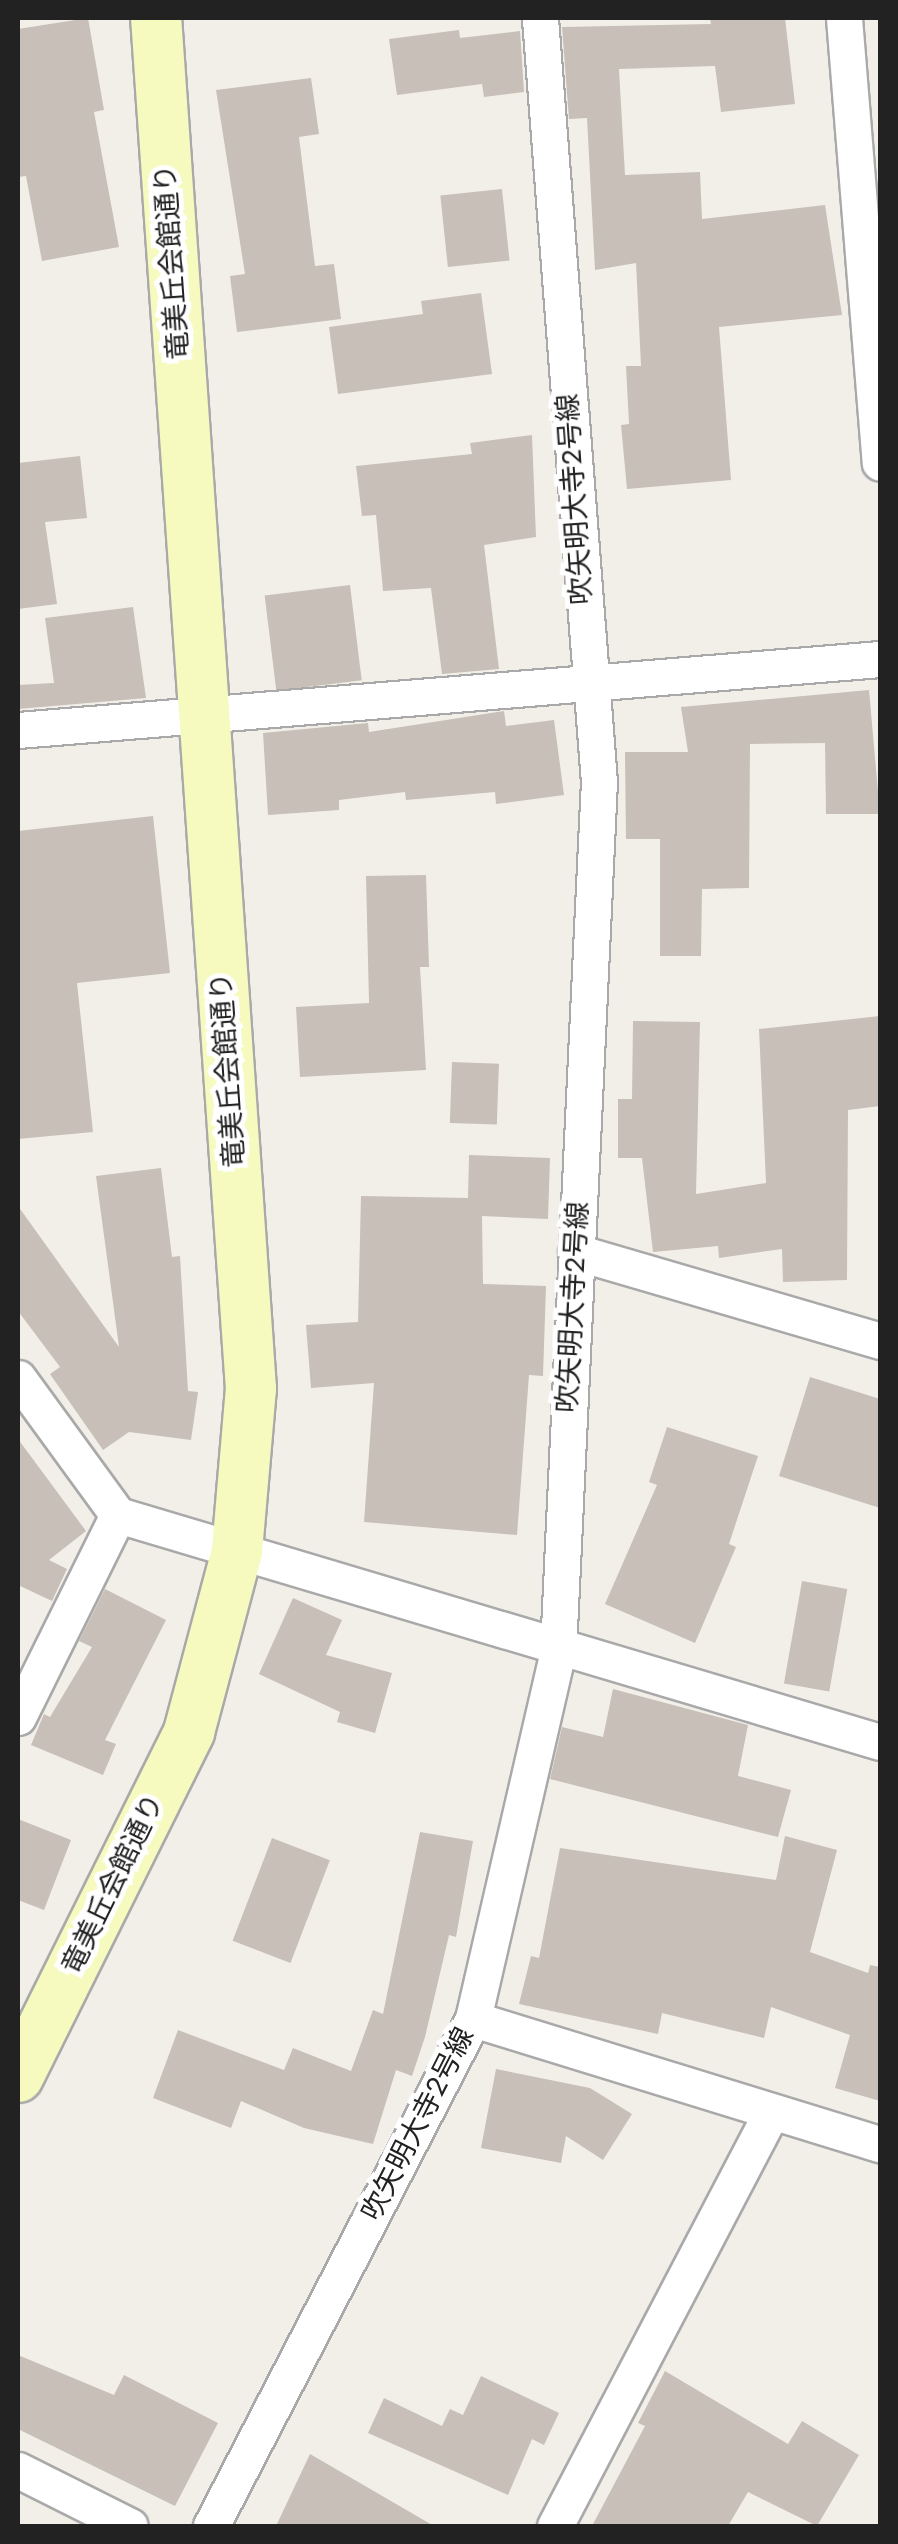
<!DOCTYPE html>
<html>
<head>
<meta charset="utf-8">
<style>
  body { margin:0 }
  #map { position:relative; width:898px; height:2544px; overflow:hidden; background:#f2efe9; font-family:Jost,"Noto Sans JP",sans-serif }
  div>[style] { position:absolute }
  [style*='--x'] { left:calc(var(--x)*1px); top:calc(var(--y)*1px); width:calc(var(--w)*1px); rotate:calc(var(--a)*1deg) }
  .building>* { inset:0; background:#c7bfb8; transform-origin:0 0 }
  .roads { filter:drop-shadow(2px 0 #a9a9a9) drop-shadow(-2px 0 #a9a9a9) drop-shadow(0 2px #a9a9a9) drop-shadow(0 -2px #a9a9a9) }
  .street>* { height:35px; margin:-17.5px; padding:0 17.5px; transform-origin:17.5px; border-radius:17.5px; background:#fff }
  .secondary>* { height:50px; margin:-25px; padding:0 25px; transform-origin:25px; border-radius:25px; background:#f7fabf }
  span { translate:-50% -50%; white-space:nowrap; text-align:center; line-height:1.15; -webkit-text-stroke:10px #fff; paint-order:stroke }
  .street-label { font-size:28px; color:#222 }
  .frame { position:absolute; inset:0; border:20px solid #222; pointer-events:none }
</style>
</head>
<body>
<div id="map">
  <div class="building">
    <i style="clip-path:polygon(88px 18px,104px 110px,94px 112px,119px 247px,42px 261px,26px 176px,18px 177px,18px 29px)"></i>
    <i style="clip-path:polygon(710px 18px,785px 18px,795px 104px,721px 112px,715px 66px,619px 69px,625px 175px,700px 172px,702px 219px,825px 205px,842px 315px,719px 327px,731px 480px,627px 489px,621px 425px,629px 424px,626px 366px,641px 366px,636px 263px,595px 270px,587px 118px,569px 119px,562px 27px,711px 24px)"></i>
    <i style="clip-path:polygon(459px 30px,460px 38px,520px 31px,524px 92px,484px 97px,482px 84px,397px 95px,389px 39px)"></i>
    <i style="clip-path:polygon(311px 78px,319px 134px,299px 137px,315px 266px,334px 264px,341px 319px,237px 332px,230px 276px,245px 274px,216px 90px)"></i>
    <i style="left:502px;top:189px;width:72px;height:62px;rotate:84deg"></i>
    <i style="clip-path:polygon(481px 293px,492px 374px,338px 394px,329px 327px,423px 314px,421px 301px)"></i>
    <i style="clip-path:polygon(532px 435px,536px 537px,484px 545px,499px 669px,442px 674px,431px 588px,383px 591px,376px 515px,362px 516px,356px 466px,472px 454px,470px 443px)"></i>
    <i style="clip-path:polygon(80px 456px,87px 518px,45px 522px,57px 604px,18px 609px,18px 463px)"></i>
    <i style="left:350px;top:585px;width:96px;height:86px;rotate:83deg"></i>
    <i style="clip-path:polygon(133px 607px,146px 698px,18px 709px,18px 685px,54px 683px,45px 618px)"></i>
    <i style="clip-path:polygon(869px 690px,880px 814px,826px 814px,825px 743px,750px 744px,749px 888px,702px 889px,701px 956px,660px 956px,660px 839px,626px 839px,625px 752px,688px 752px,681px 707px)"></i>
    <i style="clip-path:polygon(504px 711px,506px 726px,554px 720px,564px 795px,496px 804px,495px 792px,406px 800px,405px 792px,339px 800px,339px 810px,268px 815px,263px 733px,368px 723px,369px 732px)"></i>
    <i style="clip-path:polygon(153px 816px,170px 973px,77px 983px,93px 1132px,18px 1139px,18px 831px)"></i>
    <i style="clip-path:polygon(426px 875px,429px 967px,420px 967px,426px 1070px,300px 1077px,296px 1007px,369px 1003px,366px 876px)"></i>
    <i style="clip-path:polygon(880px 1016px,880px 1106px,848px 1110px,847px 1280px,783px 1282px,782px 1249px,719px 1258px,718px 1246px,653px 1252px,642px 1158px,618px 1158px,618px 1099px,632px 1099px,633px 1021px,700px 1022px,696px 1194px,766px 1183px,759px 1029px)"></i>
    <i style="left:452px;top:1062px;width:47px;height:61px;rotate:2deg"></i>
    <i style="clip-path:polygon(469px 1155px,550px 1158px,548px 1219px,482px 1216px,483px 1284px,546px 1286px,543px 1376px,529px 1375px,517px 1535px,364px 1522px,374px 1383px,311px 1388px,306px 1325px,358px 1322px,361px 1196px,468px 1198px)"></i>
    <i style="clip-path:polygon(161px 1168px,172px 1257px,180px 1256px,188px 1391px,198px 1392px,191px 1440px,129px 1432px,103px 1450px,50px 1374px,60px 1367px,18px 1311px,18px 1206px,119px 1347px,96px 1176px)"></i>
    <i style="clip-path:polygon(810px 1377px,880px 1399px,880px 1508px,779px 1476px)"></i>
    <i style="clip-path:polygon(667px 1427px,758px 1456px,729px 1544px,736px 1547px,695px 1643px,605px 1604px,657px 1485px,649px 1482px)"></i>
    <i style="clip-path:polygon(18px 1439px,86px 1531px,49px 1560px,67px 1569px,52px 1601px,18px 1585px)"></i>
    <i style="left:802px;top:1581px;width:46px;height:104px;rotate:10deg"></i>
    <i style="clip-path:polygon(105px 1589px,166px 1620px,105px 1740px,116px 1744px,103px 1775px,31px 1745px,44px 1714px,50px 1717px,92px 1647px,79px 1641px)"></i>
    <i style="clip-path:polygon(293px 1598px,342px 1620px,326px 1655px,392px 1673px,375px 1733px,337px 1722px,340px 1712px,259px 1674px)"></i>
    <i style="clip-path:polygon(613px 1689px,748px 1725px,738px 1776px,791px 1790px,778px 1837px,550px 1779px,562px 1727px,603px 1737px)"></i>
    <i style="clip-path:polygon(18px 1819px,71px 1840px,44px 1910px,18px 1900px)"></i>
    <i style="clip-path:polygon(420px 1832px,473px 1841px,456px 1937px,449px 1935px,425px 2037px,412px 2076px,396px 2070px,373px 2144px,304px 2128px,241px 2101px,231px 2128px,153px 2098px,178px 2030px,284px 2070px,293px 2048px,351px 2071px,373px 2010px,383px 2014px)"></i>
    <i style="clip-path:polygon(785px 1836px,837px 1850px,810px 1952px,868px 1973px,870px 1965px,880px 1967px,880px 2101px,835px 2088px,850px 2035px,771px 2007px,764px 2038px,662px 2013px,658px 2034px,519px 2004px,531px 1956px,539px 1958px,560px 1848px,776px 1880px)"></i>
    <i style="left:272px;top:1838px;width:62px;height:110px;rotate:21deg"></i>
    <i style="clip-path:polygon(496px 2069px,590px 2088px,632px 2114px,603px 2160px,566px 2136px,561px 2163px,481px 2148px)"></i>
    <i style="clip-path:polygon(18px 2355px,114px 2395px,124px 2375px,218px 2423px,175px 2506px,18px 2429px)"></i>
    <i style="clip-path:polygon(665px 2371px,788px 2444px,802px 2421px,859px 2455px,817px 2526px,748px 2492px,728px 2526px,592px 2526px,645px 2426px,638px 2423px)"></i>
    <i style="clip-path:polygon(481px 2376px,559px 2413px,544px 2445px,532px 2439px,508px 2495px,368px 2433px,384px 2398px,442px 2426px,450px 2409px,463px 2415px)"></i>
    <i style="clip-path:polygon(310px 2454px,434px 2526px,276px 2526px)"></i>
  </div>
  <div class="roads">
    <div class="street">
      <i style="--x:844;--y:18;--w:446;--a:85.4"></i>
      <i style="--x:18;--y:730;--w:865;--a:-4.71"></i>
      <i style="--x:576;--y:1252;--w:317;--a:16.3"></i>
      <i style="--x:18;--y:1378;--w:170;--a:53.9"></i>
      <i style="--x:118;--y:1515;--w:795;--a:16.59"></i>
      <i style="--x:18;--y:1717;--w:225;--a:-63.7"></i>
      <i style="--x:473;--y:2019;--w:426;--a:17.1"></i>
      <i style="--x:18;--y:2470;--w:125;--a:26.6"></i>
      <i style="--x:211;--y:2526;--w:571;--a:-62.67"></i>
      <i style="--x:473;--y:2019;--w:379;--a:-77"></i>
      <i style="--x:558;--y:1650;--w:869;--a:-87.3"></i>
      <i style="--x:599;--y:782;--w:766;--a:-94.42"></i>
      <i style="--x:555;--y:2526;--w:466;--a:-62.4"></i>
    </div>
    <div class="secondary">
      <i style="--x:18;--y:2077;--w:385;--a:-63.6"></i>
      <i style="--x:189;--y:1732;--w:187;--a:-75.1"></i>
      <i style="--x:237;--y:1551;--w:163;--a:-85.1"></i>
      <i style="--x:251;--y:1389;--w:1374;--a:-93.96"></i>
    </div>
  </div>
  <div class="street-label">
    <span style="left:172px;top:262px;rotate:-94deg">竜美丘会館通り</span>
    <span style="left:575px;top:499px;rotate:-94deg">吹矢明大寺2号線</span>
    <span style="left:228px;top:1070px;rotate:-94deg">竜美丘会館通り</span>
    <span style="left:573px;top:1307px;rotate:-87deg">吹矢明大寺2号線</span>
    <span style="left:113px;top:1884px;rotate:-64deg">竜美丘会館通り</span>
    <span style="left:418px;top:2124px;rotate:-63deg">吹矢明大寺2号線</span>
  </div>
  <div class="frame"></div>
</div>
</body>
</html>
